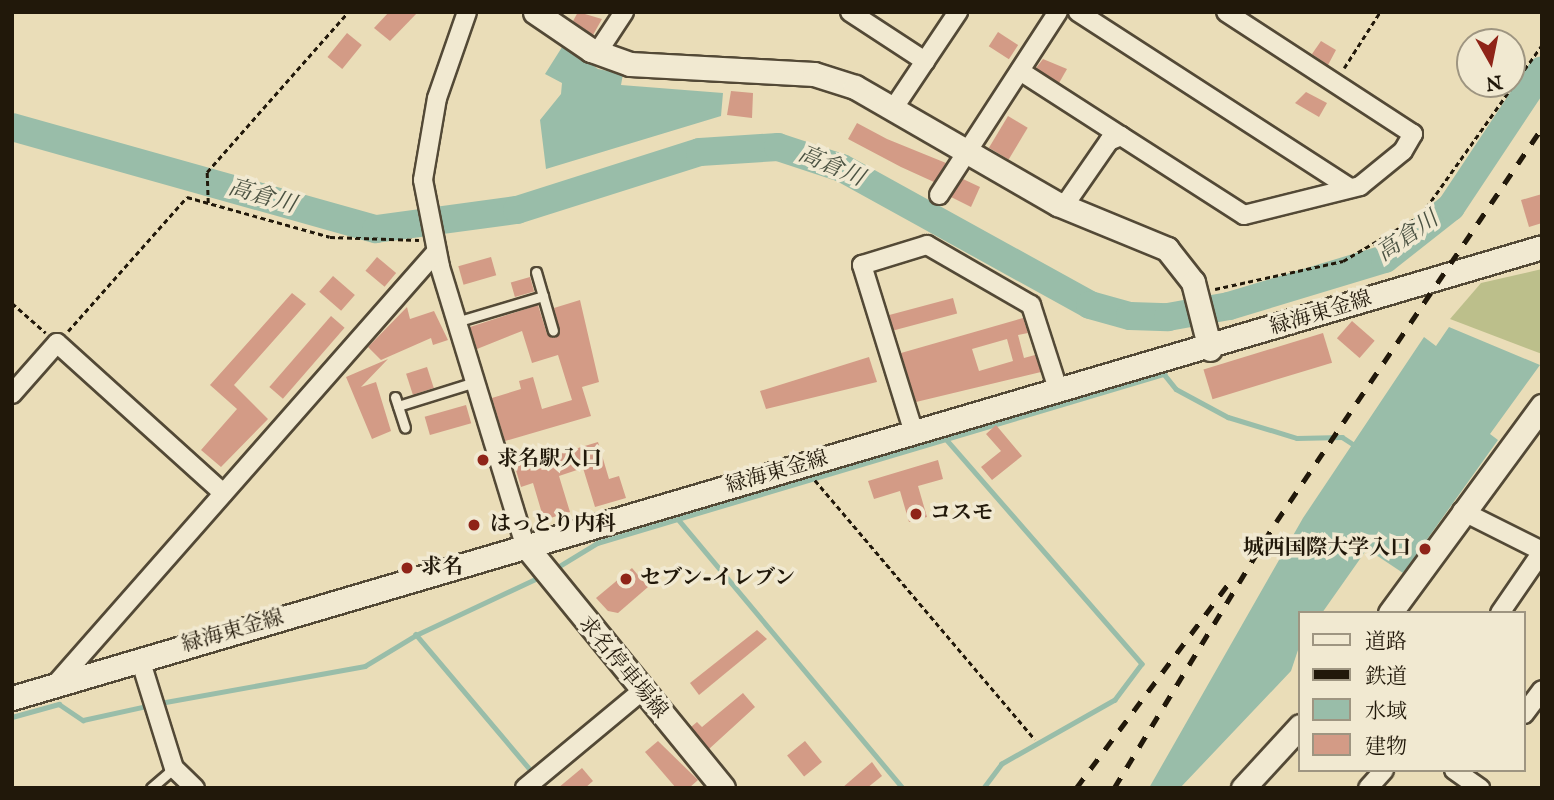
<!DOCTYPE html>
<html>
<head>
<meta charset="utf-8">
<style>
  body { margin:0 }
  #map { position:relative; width:1554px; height:800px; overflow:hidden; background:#eaddb8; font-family:"IM FELL English","Noto Serif JP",serif }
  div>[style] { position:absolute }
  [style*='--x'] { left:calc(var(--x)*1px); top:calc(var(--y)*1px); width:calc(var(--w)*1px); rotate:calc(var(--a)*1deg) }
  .green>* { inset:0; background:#bcbf8b }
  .water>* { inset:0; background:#99bda9 }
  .stream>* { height:4.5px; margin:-2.25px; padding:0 2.25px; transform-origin:2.25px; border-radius:2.25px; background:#99bda9 }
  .river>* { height:28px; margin:-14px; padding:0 14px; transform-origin:14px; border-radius:14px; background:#99bda9 }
  .building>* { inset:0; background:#d39b86; transform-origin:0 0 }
  .path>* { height:2.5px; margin-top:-1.25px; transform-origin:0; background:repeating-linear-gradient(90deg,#21180a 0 5px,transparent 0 8.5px) }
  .roads { filter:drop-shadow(2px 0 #534936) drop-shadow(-2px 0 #534936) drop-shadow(0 2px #534936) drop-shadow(0 -2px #534936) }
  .lane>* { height:9px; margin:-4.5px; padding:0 4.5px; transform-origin:4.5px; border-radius:4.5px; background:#f1e9d1 }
  .street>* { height:18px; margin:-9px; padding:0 9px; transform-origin:9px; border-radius:9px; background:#f1e9d1 }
  .secondary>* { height:23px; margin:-11.5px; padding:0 11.5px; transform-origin:11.5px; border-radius:11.5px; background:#f1e9d1 }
  .rail>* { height:4.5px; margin-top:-2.25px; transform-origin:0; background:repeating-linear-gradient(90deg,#21180a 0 12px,transparent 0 24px) }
  .dots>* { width:19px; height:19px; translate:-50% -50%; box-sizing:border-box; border:4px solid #f1e9d1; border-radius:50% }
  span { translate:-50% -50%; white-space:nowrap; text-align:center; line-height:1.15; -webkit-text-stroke:7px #f1e9d1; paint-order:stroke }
  .street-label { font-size:21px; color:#21180a }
  .poi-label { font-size:21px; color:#21180a; font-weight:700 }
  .left { translate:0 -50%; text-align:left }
  .right { translate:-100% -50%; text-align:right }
  .water-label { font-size:23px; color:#4b5242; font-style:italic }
  .frame { position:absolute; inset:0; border:14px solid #21180a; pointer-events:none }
  .legend { position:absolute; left:1298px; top:611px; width:228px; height:161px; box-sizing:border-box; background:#f1e9d1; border:2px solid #9e9581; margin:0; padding:9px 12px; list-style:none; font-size:21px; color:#21180a }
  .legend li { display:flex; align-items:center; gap:14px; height:35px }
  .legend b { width:35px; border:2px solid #9e9581 }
  .north { position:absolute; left:1456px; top:28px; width:70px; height:70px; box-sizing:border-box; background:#f1e9d1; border:2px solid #9e9581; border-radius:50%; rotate:171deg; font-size:19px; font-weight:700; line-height:28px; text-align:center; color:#21180a }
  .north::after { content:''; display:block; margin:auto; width:24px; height:32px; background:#8f2418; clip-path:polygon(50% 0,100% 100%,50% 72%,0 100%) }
</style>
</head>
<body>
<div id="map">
  <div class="green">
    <i style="clip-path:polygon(1542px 269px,1542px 354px,1450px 319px,1481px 283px)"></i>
  </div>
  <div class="water">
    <i style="clip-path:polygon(564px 44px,598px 69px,623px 74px,621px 85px,723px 93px,721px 116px,546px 169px,540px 120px,561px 94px,562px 83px,545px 74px)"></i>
    <i style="clip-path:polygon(1449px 327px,1540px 365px,1490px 434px,1498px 440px,1403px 573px,1367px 549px,1322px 613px,1300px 613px,1300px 644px,1291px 671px,1180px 788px,1149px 788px,1303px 518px,1424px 337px,1436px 346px)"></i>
  </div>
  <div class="stream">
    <i style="--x:946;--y:439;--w:298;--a:48.9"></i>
    <i style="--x:1142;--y:664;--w:45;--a:126.9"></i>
    <i style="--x:1115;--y:700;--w:130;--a:150.5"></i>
    <i style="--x:1002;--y:764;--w:30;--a:127"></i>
    <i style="--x:678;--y:519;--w:351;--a:50.1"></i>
    <i style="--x:553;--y:570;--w:52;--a:-31.5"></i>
    <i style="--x:597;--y:543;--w:592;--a:-16.6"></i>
    <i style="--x:1164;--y:374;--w:19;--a:51"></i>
    <i style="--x:1176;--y:389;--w:59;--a:28.3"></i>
    <i style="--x:1228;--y:417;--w:72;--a:16.9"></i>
    <i style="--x:1297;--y:438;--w:45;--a:-1.3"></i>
    <i style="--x:1342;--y:437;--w:17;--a:33"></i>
    <i style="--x:160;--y:703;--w:208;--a:-10.2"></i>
    <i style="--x:365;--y:666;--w:60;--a:-31.3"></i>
    <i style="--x:12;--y:717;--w:49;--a:-15.5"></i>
    <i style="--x:59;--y:704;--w:29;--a:34"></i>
    <i style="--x:83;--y:720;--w:70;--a:-12.4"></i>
    <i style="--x:535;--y:776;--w:185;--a:-130.2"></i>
    <i style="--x:416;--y:635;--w:139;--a:-25.1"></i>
  </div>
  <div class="river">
    <i style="--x:12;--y:127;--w:378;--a:15.7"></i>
    <i style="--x:376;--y:229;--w:142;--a:-7.7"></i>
    <i style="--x:517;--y:210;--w:192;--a:-17.6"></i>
    <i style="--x:700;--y:152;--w:78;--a:-3.7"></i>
    <i style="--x:778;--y:147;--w:67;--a:18.2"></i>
    <i style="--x:842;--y:168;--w:283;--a:28.9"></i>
    <i style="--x:1090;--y:305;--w:41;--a:15.4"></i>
    <i style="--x:1130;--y:316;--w:38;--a:2"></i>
    <i style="--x:1168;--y:317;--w:62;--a:-10.2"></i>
    <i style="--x:1229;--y:306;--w:163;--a:-16.8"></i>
    <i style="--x:1385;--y:259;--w:84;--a:-38.2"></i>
    <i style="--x:1451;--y:207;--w:164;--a:-56.4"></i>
  </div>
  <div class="building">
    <i style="clip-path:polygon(389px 12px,418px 12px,390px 41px,374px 28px)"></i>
    <i style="clip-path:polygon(578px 12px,602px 19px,593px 35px,573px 21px)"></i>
    <i style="left:998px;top:32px;width:24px;height:17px;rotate:33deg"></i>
    <i style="left:347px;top:33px;width:19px;height:31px;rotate:39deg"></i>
    <i style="clip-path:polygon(1321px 41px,1336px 50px,1328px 65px,1312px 54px)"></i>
    <i style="clip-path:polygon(1043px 59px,1067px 69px,1059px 83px,1036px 68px)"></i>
    <i style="clip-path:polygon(731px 91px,753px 93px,752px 118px,727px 115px)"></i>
    <i style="clip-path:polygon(1306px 92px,1327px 103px,1319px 117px,1295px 103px)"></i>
    <i style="left:1008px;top:116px;width:23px;height:37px;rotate:31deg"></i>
    <i style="clip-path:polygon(857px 123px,887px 139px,946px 163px,934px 182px,901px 167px,848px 139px)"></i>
    <i style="clip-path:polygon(963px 179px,980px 187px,971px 207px,951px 197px)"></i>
    <i style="clip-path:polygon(1542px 194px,1542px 223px,1529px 227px,1521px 200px)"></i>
    <i style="left:377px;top:257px;width:25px;height:18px;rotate:40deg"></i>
    <i style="left:491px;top:257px;width:19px;height:34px;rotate:74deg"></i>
    <i style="left:333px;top:276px;width:29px;height:21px;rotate:41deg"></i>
    <i style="left:530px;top:277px;width:15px;height:20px;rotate:74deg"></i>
    <i style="clip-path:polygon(292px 293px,306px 304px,234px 385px,268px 419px,221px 467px,201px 450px,237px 409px,210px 385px)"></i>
    <i style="left:953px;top:298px;width:16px;height:66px;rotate:75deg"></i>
    <i style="clip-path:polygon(580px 300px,599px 382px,582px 387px,591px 416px,505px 441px,492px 398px,521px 389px,519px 381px,533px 377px,542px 409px,572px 400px,558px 355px,532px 363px,522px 331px,477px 349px,470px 327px,538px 305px,547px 334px,554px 338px,560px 332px,554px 308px)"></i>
    <i style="clip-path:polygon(407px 307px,410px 319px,434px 311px,448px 340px,433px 345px,431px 338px,381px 360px,368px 347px)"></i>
    <i style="left:331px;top:316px;width:18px;height:94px;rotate:41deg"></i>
    <i style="clip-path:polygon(evenodd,1023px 318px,1028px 333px,1018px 335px,1024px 358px,1035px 355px,1041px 372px,916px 402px,901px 353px,1023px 318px,1007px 339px,1013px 361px,979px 371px,972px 349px,1007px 339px)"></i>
    <i style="left:1352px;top:321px;width:30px;height:23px;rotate:41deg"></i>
    <i style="left:1323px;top:333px;width:31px;height:125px;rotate:73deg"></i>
    <i style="clip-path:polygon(869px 357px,877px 382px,766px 409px,760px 391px)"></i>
    <i style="clip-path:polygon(388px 359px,361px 387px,376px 382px,391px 431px,372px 439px,346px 377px)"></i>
    <i style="left:427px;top:367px;width:22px;height:22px;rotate:72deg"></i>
    <i style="left:466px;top:405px;width:19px;height:43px;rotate:74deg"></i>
    <i style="clip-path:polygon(996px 425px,1022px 456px,992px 480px,981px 467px,1001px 451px,986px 434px)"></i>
    <i style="clip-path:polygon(598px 442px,609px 479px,619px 476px,626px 498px,595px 507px,583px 468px,559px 476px,570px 512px,544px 520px,533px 483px,521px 487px,515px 467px)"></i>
    <i style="clip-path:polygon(938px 460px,943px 479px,918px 486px,927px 517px,909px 522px,900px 491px,874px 499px,868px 481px)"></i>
    <i style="clip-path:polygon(632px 568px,648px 587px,618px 613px,608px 611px,596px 598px)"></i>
    <i style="clip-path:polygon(757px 630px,767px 639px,699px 695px,690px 683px)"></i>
    <i style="clip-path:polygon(743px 693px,755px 707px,709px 749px,691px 727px,697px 722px,702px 727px)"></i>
    <i style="clip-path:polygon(658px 741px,698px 780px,689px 788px,676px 788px,645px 752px)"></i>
    <i style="left:805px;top:741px;width:27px;height:23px;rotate:51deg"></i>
    <i style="clip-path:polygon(872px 762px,882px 776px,867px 788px,842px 788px)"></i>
    <i style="clip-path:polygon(582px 768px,593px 781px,585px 788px,558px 788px)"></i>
  </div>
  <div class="path">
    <i style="--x:1344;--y:68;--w:67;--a:-57.3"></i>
    <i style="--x:208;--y:203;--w:31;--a:-92"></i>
    <i style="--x:207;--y:172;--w:213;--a:-48.6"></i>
    <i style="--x:1215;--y:289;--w:131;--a:-12.3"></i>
    <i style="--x:1343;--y:261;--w:91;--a:-30.5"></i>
    <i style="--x:1421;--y:215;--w:209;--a:-54.6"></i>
    <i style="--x:12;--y:303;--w:45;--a:41.4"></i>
    <i style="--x:68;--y:331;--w:179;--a:-48.4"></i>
    <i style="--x:187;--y:197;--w:148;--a:15.6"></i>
    <i style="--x:330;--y:237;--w:89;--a:1.9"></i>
    <i style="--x:815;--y:480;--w:340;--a:49.7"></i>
  </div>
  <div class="roads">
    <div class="lane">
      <i style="--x:536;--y:272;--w:61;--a:73.9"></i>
      <i style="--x:456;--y:322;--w:91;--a:-16.6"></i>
      <i style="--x:395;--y:397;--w:32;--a:72"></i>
      <i style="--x:398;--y:406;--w:81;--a:-17.3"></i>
      <i style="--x:151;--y:788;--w:30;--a:-41"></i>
    </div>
    <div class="street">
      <i style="--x:467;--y:12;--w:91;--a:109.2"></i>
      <i style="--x:437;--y:98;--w:83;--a:99.7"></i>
      <i style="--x:423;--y:180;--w:89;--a:78.9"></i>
      <i style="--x:440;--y:267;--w:291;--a:73"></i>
      <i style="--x:850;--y:12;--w:90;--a:33.2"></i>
      <i style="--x:1078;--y:12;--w:324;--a:32.9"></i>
      <i style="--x:597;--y:53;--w:49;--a:-56.6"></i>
      <i style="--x:1020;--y:71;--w:120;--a:32.8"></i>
      <i style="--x:893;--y:109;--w:117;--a:-56.2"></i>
      <i style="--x:939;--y:195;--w:218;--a:-57"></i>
      <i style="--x:1064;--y:206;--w:79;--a:-55.3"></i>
      <i style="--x:1109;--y:141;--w:13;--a:-23"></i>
      <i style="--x:1121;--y:136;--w:146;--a:32.7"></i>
      <i style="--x:1244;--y:215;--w:120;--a:-14"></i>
      <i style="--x:1360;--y:186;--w:55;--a:-39.1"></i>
      <i style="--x:1403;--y:151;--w:20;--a:-60"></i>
      <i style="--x:1413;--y:134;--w:223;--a:-146.9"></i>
      <i style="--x:12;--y:394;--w:68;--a:-48.6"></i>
      <i style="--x:57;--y:343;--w:224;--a:42.1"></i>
      <i style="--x:914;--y:433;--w:176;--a:-107.2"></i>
      <i style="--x:862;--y:265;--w:68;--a:-17.1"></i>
      <i style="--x:927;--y:245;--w:120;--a:30"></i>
      <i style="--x:1031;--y:305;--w:91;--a:72.2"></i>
      <i style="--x:1462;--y:511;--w:89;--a:26.6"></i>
      <i style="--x:1500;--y:613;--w:74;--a:-55.5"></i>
      <i style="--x:140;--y:659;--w:114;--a:72.7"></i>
      <i style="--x:174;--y:768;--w:29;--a:44"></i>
      <i style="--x:54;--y:686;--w:578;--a:-48.65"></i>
      <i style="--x:1524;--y:714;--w:30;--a:-53"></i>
      <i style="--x:1454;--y:770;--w:32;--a:35"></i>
      <i style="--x:525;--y:788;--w:152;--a:-39.7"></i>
      <i style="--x:1368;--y:788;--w:24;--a:-48"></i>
    </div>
    <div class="secondary">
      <i style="--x:535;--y:12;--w:68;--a:34.2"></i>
      <i style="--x:591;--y:50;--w:41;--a:19.7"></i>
      <i style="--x:630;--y:64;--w:184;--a:3.1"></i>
      <i style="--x:814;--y:74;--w:43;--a:17.6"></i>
      <i style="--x:855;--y:87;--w:234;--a:30"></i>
      <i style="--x:1058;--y:204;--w:118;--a:22.4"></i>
      <i style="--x:1167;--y:249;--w:42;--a:51.8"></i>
      <i style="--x:1193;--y:282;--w:69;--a:75.8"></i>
      <i style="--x:525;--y:545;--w:313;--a:50.8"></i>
      <i style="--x:1390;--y:613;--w:257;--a:-53.7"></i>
      <i style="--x:12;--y:698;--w:1595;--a:-16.42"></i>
      <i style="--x:1243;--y:788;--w:84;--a:-47.4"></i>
    </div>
  </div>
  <div class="rail">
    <i style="--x:1076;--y:788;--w:263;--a:-53.3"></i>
    <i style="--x:1114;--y:788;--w:311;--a:-58.7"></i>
    <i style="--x:1276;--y:522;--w:476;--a:-56"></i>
  </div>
  <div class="dots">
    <i style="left:483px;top:460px;background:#8f2418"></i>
    <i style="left:916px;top:514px;background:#8f2418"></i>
    <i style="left:474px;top:525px;background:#8f2418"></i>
    <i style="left:1425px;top:549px;background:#8f2418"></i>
    <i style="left:407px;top:568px;background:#8f2418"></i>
    <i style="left:626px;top:579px;background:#8f2418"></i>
  </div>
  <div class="street-label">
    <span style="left:1321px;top:314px;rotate:-17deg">緑海東金線</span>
    <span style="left:777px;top:473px;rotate:-16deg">緑海東金線</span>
    <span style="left:233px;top:632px;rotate:-16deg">緑海東金線</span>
    <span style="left:622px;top:668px;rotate:50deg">求名停車場線</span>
  </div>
  <div class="poi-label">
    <span class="left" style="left:497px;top:460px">求名駅入口</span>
    <span class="left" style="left:930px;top:514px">コスモ</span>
    <span class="left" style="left:490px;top:525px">はっとり内科</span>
    <span class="right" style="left:1411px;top:549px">城西国際大学入口</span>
    <span class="left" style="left:421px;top:568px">求名</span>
    <span class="left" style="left:640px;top:579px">セブン-イレブン</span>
  </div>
  <div class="water-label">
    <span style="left:831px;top:167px;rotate:23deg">高倉川</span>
    <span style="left:262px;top:197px;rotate:16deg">高倉川</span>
    <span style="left:1408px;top:237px;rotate:-35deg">高倉川</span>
  </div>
  <div class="frame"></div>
  <ul class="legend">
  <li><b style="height:9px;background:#f1e9d1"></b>道路</li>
  <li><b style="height:9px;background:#21180a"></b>鉄道</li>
  <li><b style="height:19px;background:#99bda9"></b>水域</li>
  <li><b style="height:19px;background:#d39b86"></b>建物</li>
  </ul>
  <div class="north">N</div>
</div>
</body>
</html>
